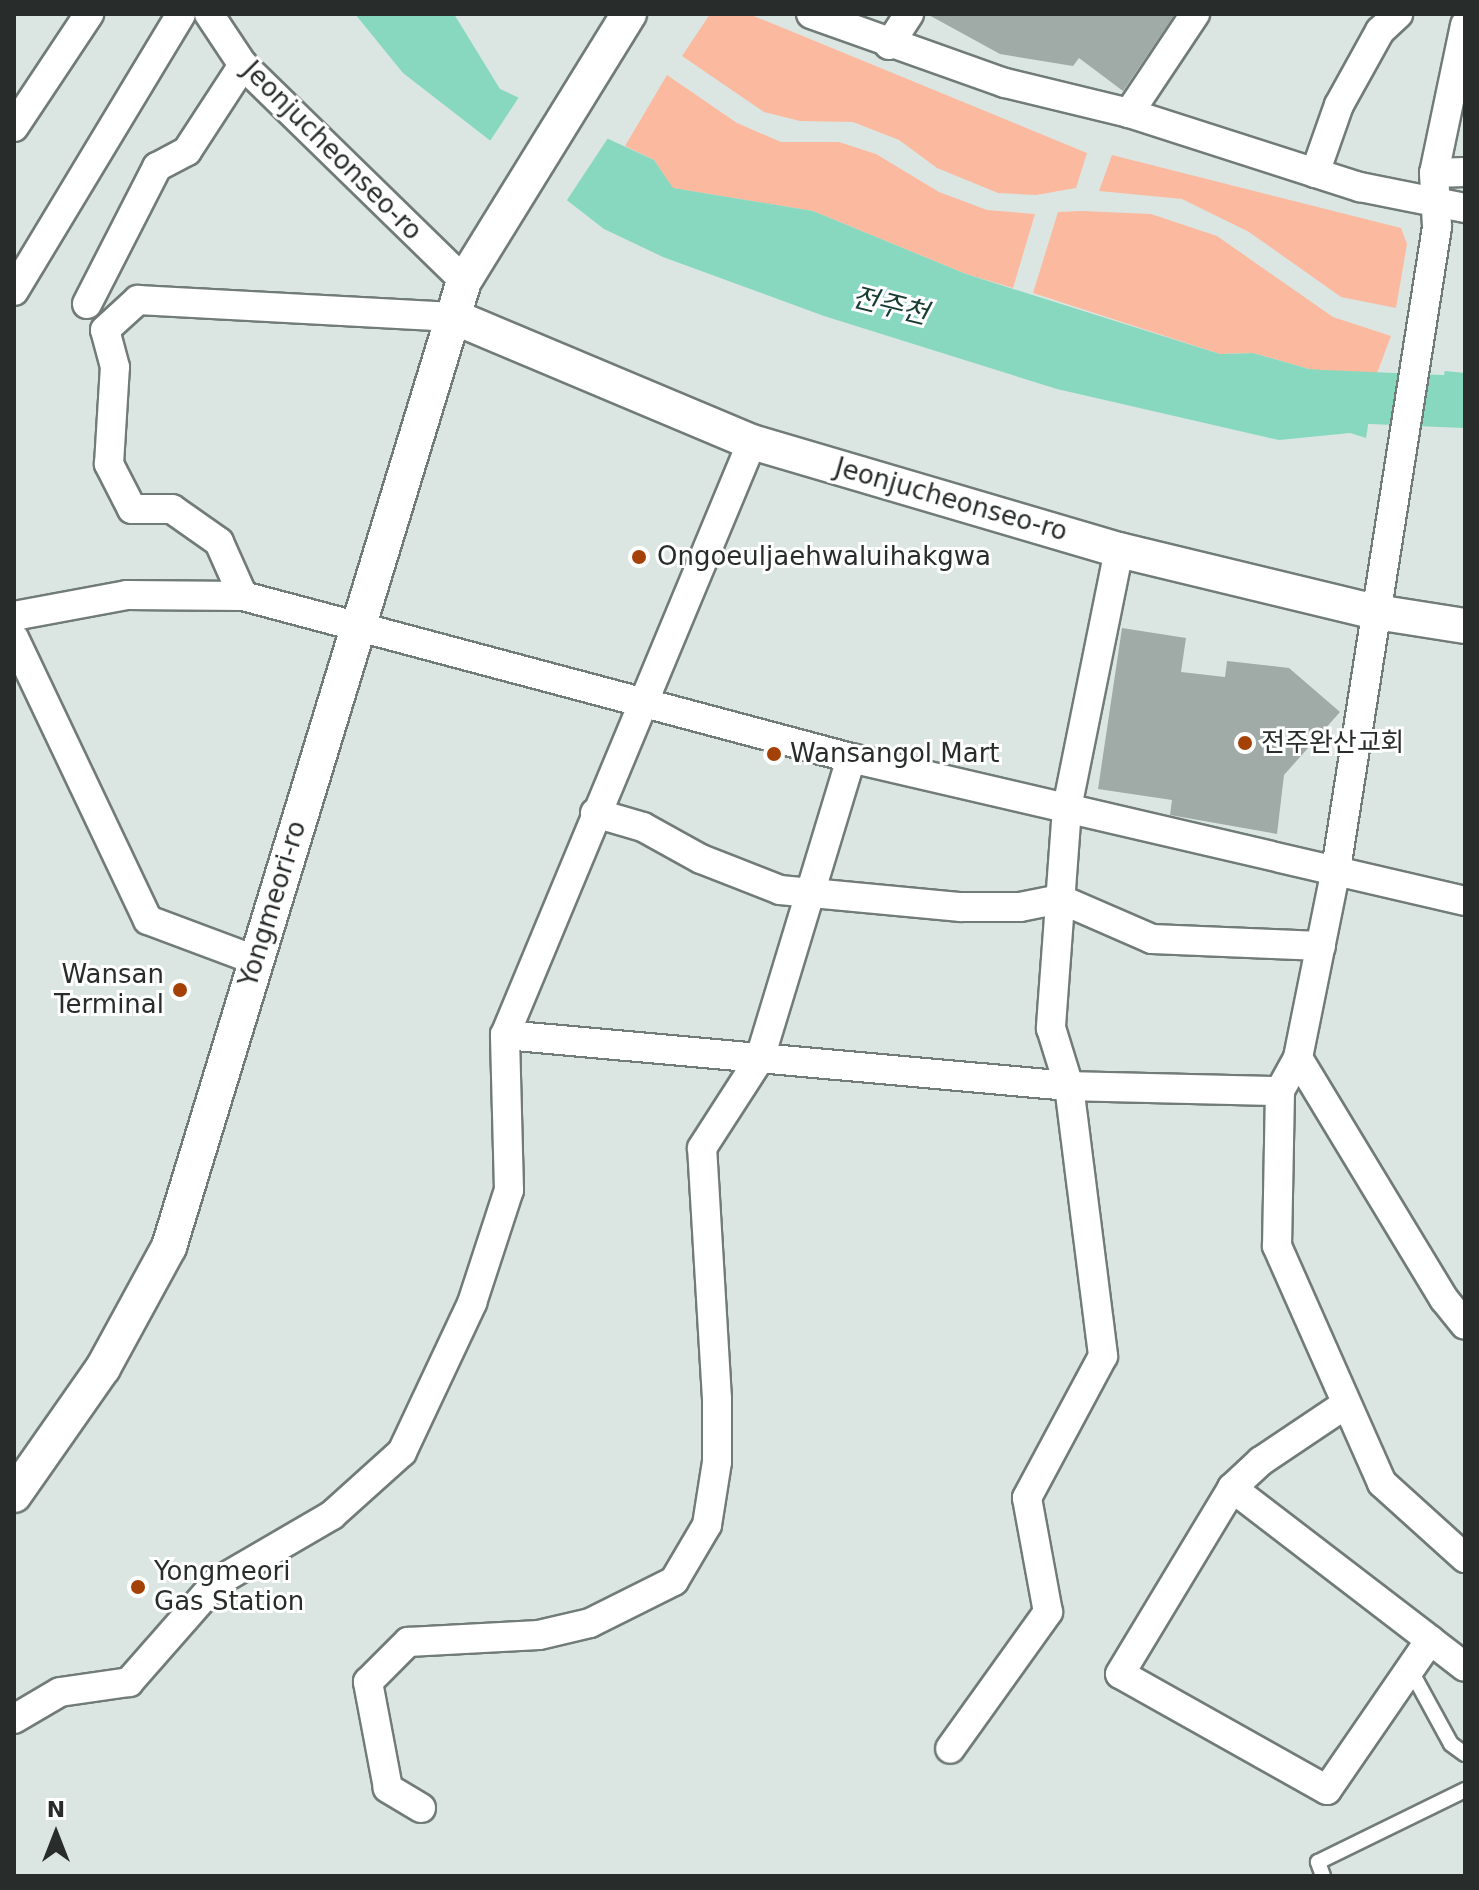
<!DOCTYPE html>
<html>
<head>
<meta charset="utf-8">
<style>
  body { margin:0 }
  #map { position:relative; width:1479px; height:1890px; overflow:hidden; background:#dbe6e2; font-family:"DejaVu Sans","Noto Sans KR",sans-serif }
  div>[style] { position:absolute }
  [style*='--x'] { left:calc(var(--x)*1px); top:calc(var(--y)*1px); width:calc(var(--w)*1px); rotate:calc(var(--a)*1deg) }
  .green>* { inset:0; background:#fbba9f }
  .water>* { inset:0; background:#88d8bf }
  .pier>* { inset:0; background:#dbe6e2; transform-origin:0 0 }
  .river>* { height:52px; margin:-26px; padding:0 26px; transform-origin:26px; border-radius:26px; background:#88d8bf }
  .building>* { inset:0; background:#a0aaa6 }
  .roads { filter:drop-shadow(2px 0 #717b77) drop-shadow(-2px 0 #717b77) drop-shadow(0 2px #717b77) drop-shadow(0 -2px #717b77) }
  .service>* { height:14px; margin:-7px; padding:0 7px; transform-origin:7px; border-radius:7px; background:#fff }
  .minor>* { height:28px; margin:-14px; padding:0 14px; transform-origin:14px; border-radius:14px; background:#fff }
  .tertiary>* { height:34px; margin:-17px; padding:0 17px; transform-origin:17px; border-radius:17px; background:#fff }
  .dots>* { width:22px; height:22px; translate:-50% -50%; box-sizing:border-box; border:4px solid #fff; border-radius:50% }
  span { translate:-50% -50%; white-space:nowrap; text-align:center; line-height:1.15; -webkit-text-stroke:6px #fff; paint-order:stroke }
  .street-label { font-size:26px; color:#282c2b }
  .poi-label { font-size:26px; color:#282c2b }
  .left { translate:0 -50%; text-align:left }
  .right { translate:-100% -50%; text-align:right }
  .water-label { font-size:28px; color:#173c31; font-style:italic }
  .frame { position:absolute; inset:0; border:16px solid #282c2b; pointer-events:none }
  .north { position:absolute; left:16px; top:1794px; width:80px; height:80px; -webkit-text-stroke:6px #fff; paint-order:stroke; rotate:0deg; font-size:22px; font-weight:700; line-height:32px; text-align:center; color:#282c2b }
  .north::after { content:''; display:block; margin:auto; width:28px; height:36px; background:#282c2b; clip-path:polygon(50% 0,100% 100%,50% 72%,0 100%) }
</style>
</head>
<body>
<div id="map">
  <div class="green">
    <i style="clip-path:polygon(710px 14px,749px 14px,1087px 153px,1076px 188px,1036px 195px,998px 193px,937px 168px,899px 140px,853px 122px,800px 121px,764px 112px,682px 56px)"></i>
    <i style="clip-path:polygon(667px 75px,737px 123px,781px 142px,839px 142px,876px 154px,939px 192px,987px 210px,1035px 214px,1013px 288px,966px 274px,813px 211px,672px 188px,654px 160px,625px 146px)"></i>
    <i style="clip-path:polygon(1112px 155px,1401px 228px,1407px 244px,1396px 308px,1341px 297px,1249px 232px,1182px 199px,1099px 191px)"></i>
    <i style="clip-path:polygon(1082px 211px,1151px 214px,1217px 236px,1333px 317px,1391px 336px,1376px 376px,1309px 369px,1253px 353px,1220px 354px,1033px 293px,1058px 212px)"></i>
  </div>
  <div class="water">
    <i style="clip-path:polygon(355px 14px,454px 14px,500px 89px,654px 160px,673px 188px,813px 211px,966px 274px,1220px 354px,1253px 353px,1309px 369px,1376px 376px,1366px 438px,1350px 433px,1279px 440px,1057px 389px,824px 316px,663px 257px,604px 229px,403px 73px)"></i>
    <i style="clip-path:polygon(1435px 370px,1465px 373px,1465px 414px,1425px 422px)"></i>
  </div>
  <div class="pier">
    <i style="clip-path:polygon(521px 94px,610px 135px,565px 203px,488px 144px)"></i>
    <i style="left:1435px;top:366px;width:10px;height:61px;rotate:6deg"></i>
  </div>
  <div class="river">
    <i style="--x:1300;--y:395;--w:165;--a:2.4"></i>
  </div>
  <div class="building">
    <i style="clip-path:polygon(927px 14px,1175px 14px,1123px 91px,1079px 58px,1073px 66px,1000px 54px)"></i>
    <i style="clip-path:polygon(1122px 628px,1186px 638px,1181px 672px,1225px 677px,1227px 661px,1289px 668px,1340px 712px,1284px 775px,1277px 834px,1170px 815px,1172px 800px,1098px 789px)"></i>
  </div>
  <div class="roads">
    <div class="service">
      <i style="--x:1410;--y:1669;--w:85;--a:61.3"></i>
      <i style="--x:1451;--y:1744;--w:17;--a:36"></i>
      <i style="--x:1323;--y:1876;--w:15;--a:-110"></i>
      <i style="--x:1318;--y:1862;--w:164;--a:-26.1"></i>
    </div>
    <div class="minor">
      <i style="--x:209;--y:14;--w:61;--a:56.3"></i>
      <i style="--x:243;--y:65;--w:309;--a:44.3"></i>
      <i style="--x:811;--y:14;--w:206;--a:19.6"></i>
      <i style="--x:1005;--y:83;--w:128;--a:13.6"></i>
      <i style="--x:1129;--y:113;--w:243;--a:17.8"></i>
      <i style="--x:1360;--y:187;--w:107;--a:11.3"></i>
      <i style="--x:1465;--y:25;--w:151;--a:101.8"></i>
      <i style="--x:1434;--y:173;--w:54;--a:86.8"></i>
      <i style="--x:1437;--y:227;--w:650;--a:98.94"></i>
      <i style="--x:1336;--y:869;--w:193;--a:101.4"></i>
      <i style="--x:1298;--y:1058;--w:38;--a:119"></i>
      <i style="--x:1280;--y:1091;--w:155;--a:91.1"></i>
      <i style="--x:1277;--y:1246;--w:259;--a:66.1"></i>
      <i style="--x:1382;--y:1483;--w:112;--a:42.1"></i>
      <i style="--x:889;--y:45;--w:37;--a:-57"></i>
      <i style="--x:1129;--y:113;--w:119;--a:-56.3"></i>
      <i style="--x:14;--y:127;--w:136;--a:-56.4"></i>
      <i style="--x:1315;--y:173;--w:72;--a:-70.6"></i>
      <i style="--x:1339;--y:105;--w:85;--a:-61"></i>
      <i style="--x:1380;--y:31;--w:25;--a:-43"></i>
      <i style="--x:1434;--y:173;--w:31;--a:-2"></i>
      <i style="--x:14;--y:291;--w:323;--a:-58.9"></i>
      <i style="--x:87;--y:304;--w:154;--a:-62.9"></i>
      <i style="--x:157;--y:167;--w:34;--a:-28"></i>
      <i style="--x:187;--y:151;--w:103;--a:-56.9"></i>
      <i style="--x:752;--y:442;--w:642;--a:112.61"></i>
      <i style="--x:505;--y:1035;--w:566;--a:5.17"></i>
      <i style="--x:1069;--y:1086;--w:272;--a:82.8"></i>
      <i style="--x:1103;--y:1356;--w:161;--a:118.2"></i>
      <i style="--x:1027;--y:1498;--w:116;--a:79.6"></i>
      <i style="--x:1048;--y:1612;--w:168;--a:125.6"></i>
      <i style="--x:1119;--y:550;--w:263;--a:101.4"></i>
      <i style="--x:1067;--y:808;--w:221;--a:94.2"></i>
      <i style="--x:1051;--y:1028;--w:61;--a:72.8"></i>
      <i style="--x:1069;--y:1086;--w:211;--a:1.4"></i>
      <i style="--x:243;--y:596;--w:59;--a:-114"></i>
      <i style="--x:219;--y:542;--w:57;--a:-144.9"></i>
      <i style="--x:172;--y:509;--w:40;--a:180"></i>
      <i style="--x:132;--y:509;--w:51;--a:-117.1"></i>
      <i style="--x:109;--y:464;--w:97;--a:-86.5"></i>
      <i style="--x:115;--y:367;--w:38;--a:-105"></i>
      <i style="--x:105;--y:330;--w:45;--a:-42.3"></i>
      <i style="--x:138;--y:300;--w:316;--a:3.1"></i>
      <i style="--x:14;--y:616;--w:115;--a:-10.5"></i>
      <i style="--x:127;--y:595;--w:116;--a:0.5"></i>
      <i style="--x:243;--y:596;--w:629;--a:14.92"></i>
      <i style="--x:851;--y:758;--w:630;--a:13.11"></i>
      <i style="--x:14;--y:638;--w:312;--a:64.6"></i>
      <i style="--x:148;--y:920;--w:114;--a:20.5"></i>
      <i style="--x:595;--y:813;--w:50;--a:16.3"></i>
      <i style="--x:643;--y:827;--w:66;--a:28.9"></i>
      <i style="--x:701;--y:859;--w:85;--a:21.4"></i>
      <i style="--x:780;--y:890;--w:182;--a:5.4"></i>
      <i style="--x:961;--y:907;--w:59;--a:0"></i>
      <i style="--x:1020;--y:907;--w:41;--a:-11.3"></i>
      <i style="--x:1060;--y:899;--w:100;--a:23.5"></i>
      <i style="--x:1152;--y:939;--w:169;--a:2.4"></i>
      <i style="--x:1298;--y:1058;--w:282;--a:58.8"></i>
      <i style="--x:1444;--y:1299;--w:33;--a:51"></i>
      <i style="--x:1232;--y:1488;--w:250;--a:37.5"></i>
      <i style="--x:1430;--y:1640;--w:182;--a:124.5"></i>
      <i style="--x:1327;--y:1790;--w:237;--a:-150.7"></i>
      <i style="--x:1120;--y:1674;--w:217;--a:-58.9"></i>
      <i style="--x:1232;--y:1488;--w:40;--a:-43"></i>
      <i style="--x:1261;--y:1461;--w:102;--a:-33.8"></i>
      <i style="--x:1430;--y:1640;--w:44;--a:37.6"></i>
      <i style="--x:14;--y:1719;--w:53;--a:-30.4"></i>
      <i style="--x:60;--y:1692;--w:70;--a:-8.2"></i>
      <i style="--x:129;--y:1682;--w:133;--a:-48.7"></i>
      <i style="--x:217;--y:1582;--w:133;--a:-30.2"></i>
      <i style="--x:332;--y:1515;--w:94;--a:-42"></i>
      <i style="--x:402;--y:1452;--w:165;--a:-64.8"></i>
      <i style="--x:472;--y:1303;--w:119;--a:-71.9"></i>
      <i style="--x:509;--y:1190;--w:155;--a:-91.5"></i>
      <i style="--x:421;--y:1808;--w:39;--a:-149"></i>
      <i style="--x:388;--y:1788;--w:108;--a:-100.7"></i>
      <i style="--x:368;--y:1682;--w:57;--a:-45"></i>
      <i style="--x:408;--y:1642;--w:131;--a:-3.1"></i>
      <i style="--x:539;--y:1635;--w:52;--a:-13.2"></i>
      <i style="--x:590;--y:1623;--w:94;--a:-26.6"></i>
      <i style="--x:674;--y:1581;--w:65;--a:-59.5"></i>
      <i style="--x:707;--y:1525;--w:64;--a:-81"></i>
      <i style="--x:717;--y:1462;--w:63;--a:-90"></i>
      <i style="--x:717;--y:1399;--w:251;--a:-93.4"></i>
      <i style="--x:702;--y:1148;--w:107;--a:-57.2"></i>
      <i style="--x:760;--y:1058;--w:313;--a:-73.1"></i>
    </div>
    <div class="tertiary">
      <i style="--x:454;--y:317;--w:323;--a:22.8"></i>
      <i style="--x:752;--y:442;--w:383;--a:16.4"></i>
      <i style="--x:1119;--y:550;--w:264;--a:13.6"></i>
      <i style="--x:1376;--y:612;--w:90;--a:8.9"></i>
      <i style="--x:14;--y:1495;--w:155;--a:-55"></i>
      <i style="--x:103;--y:1368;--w:138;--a:-61.4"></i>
      <i style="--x:169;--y:1247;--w:1010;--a:-73.02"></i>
      <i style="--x:464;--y:281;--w:314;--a:-58.3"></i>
    </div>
  </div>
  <div class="dots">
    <i style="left:639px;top:557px;background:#a44107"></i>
    <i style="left:1245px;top:743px;background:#a44107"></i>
    <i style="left:774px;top:754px;background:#a44107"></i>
    <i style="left:180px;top:990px;background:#a44107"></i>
    <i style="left:138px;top:1587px;background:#a44107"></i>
  </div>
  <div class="street-label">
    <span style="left:332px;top:151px;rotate:45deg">Jeonjucheonseo-ro</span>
    <span style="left:951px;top:500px;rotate:16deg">Jeonjucheonseo-ro</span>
    <span style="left:273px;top:904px;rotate:-73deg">Yongmeori-ro</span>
  </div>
  <div class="poi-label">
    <span class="left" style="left:657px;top:557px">Ongoeuljaehwaluihakgwa</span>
    <span class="left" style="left:1261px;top:743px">전주완산교회</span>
    <span class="left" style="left:790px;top:754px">Wansangol Mart</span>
    <span class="right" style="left:164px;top:990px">Wansan<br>Terminal</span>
    <span class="left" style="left:154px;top:1587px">Yongmeori<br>Gas Station</span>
  </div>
  <div class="water-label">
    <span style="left:890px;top:306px;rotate:14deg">전주천</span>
  </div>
  <div class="frame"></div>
  <div class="north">N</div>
</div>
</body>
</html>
